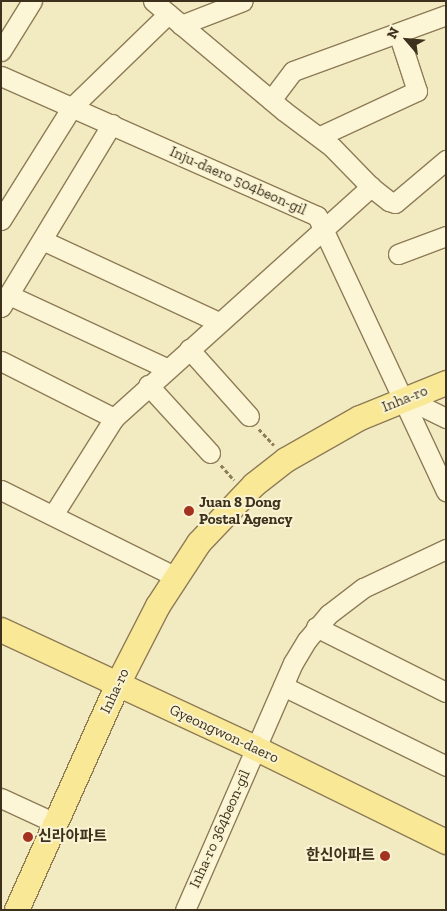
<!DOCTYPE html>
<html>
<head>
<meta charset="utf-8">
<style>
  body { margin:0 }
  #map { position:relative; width:447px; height:911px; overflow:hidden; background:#f2ebc2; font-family:"Zilla Slab","Noto Sans KR",serif }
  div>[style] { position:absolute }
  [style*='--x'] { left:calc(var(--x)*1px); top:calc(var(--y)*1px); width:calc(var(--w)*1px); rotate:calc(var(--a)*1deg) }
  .path>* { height:2.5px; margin-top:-1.25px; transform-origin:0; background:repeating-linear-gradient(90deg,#8e7c57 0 4px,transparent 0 6.5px) }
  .roads { filter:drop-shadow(1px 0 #8e7c57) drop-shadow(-1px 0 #8e7c57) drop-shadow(0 1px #8e7c57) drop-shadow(0 -1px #8e7c57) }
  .minor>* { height:19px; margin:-9.5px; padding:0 9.5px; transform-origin:9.5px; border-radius:9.5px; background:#fcf6d6 }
  .major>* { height:24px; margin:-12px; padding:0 12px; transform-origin:12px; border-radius:12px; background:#f9e896 }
  .dots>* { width:14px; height:14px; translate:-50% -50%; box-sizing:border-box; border:2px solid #f9f3d2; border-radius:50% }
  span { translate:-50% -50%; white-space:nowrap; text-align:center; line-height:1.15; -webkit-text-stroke:4px #f9f3d2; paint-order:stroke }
  .street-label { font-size:15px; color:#3d311d }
  .poi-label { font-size:15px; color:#3d311d; font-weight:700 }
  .left { translate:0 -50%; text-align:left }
  .right { translate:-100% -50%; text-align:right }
  .frame { position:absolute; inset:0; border:2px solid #3d311d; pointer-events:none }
  .north { position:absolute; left:382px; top:15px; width:50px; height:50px; -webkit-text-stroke:4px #f9f3d2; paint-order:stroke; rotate:297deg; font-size:14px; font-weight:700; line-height:20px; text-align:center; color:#3d311d }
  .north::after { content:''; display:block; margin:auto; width:18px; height:22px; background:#3d311d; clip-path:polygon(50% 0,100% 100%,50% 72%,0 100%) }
</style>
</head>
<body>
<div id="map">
  <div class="path">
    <i style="--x:259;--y:429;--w:22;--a:47"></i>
    <i style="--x:221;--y:465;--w:20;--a:49"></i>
  </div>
  <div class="roads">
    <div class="minor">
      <i style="--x:153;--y:1;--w:171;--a:40"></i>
      <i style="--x:284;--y:111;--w:60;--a:36.9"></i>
      <i style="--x:332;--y:147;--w:56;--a:45.7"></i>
      <i style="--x:371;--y:187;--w:23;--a:38"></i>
      <i style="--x:389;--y:201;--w:6;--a:18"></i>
      <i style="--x:395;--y:203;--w:67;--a:-40.1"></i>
      <i style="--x:181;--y:25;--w:66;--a:-21.2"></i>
      <i style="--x:1;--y:51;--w:59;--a:-58.2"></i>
      <i style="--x:1;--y:76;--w:346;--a:23.9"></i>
      <i style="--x:317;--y:216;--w:304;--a:64.9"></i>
      <i style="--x:271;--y:100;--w:36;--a:-53"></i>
      <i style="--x:293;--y:71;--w:163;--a:-20.1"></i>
      <i style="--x:320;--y:136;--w:107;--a:-24.9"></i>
      <i style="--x:417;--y:91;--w:61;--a:-108.1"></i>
      <i style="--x:1;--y:220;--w:133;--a:-57.9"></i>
      <i style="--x:72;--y:107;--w:134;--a:-44.1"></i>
      <i style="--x:42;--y:240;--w:195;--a:24.9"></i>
      <i style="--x:398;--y:254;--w:51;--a:-20.6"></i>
      <i style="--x:9;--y:295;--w:173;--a:24.9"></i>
      <i style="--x:1;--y:307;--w:214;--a:-58.8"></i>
      <i style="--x:189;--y:349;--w:90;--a:48.2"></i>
      <i style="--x:1;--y:361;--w:127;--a:26.8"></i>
      <i style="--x:148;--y:385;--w:92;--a:47.6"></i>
      <i style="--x:405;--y:398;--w:46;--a:26"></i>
      <i style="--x:1;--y:490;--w:195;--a:26.4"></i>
      <i style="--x:53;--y:515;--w:115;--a:-57.8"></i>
      <i style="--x:114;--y:418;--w:346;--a:-42"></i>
      <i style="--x:316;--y:627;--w:145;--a:26.6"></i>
      <i style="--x:283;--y:686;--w:182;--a:26.1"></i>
      <i style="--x:1;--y:798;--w:60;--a:24.8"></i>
      <i style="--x:185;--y:910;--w:270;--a:-66.4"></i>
      <i style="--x:293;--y:663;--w:27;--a:-59"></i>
      <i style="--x:307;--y:640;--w:34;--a:-50"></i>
      <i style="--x:329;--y:614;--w:43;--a:-37.4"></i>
      <i style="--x:363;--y:588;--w:92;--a:-25.2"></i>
    </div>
    <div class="major">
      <i style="--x:1;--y:630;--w:280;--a:24.9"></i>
      <i style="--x:255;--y:748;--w:213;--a:26.2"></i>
      <i style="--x:17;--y:910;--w:248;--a:-65.9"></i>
      <i style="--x:118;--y:684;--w:88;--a:-62.9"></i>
      <i style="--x:158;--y:606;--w:75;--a:-56.9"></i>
      <i style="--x:199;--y:543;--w:80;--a:-46.5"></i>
      <i style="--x:254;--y:485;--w:41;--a:-38"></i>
      <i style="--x:286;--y:460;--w:85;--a:-29.6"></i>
      <i style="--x:360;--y:418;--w:93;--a:-22.1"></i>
    </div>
  </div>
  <div class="dots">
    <i style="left:189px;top:511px;background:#a43221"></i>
    <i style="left:28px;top:837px;background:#a43221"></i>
    <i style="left:385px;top:856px;background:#a43221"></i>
  </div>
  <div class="street-label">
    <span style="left:238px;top:181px;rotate:24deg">Inju-daero 504beon-gil</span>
    <span style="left:405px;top:399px;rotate:-22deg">Inha-ro</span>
    <span style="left:115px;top:691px;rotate:-65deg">Inha-ro</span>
    <span style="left:224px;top:734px;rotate:25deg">Gyeongwon-daero</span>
    <span style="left:220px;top:829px;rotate:-66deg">Inha-ro 364beon-gil</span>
  </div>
  <div class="poi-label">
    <span class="left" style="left:199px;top:511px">Juan 8 Dong<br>Postal Agency</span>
    <span class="left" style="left:38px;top:837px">신라아파트</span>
    <span class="right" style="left:375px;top:856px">한신아파트</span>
  </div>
  <div class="frame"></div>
  <div class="north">N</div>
</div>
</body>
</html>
